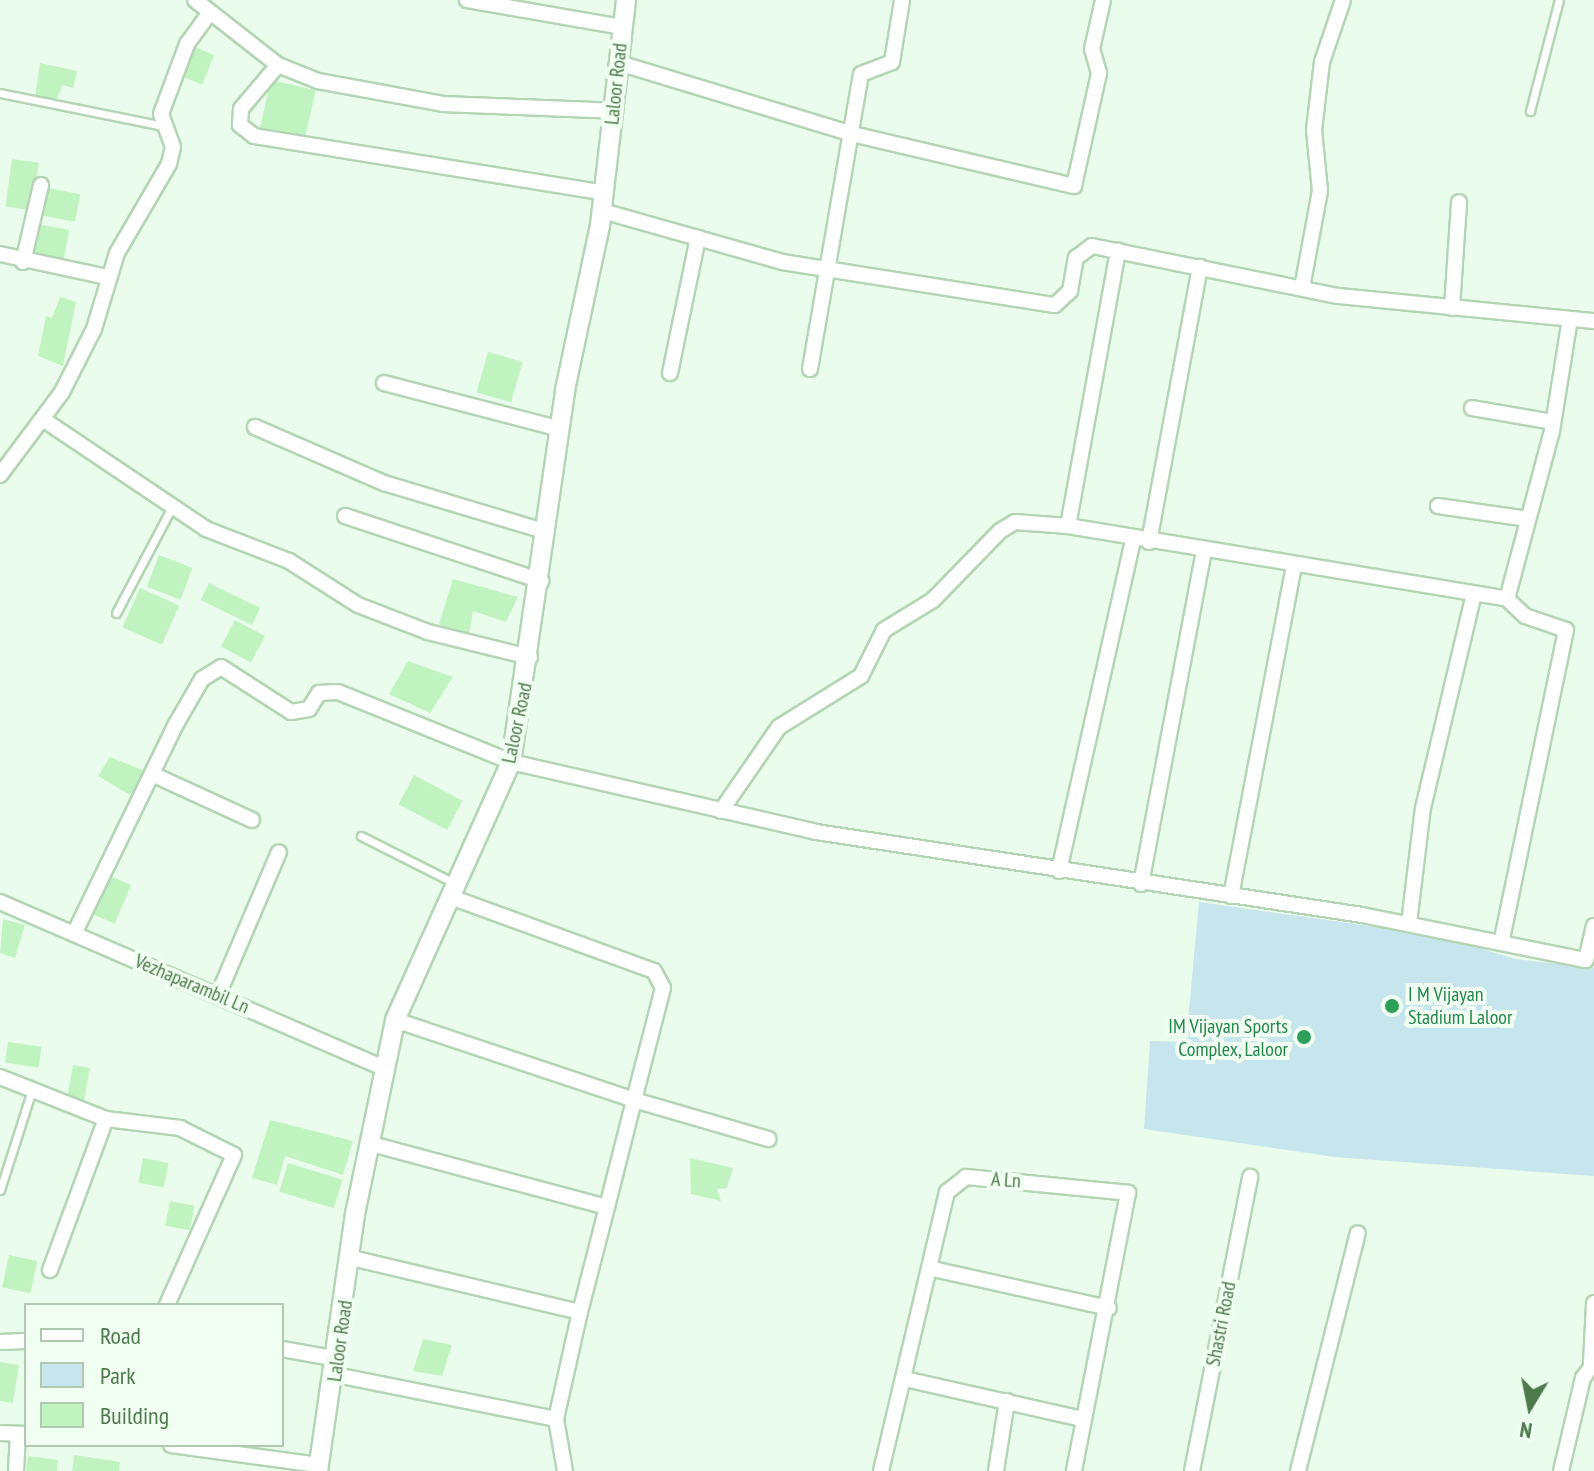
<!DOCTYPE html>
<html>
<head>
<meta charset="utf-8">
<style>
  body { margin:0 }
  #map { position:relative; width:1594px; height:1471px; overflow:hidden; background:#eafded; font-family:"PT Sans Narrow",sans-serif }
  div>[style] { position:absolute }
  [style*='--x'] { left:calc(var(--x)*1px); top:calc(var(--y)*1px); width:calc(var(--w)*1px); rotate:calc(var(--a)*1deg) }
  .green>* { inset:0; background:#c7e5ec }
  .building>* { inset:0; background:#c1f3c0; transform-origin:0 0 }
  .roads { filter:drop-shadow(2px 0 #b4d5b5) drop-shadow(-2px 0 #b4d5b5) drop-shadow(0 2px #b4d5b5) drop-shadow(0 -2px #b4d5b5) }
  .service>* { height:7px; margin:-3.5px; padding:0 3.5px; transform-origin:3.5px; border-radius:3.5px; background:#fff }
  .minor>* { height:14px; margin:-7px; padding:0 7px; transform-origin:7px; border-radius:7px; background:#fff }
  .tertiary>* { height:18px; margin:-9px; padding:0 9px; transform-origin:9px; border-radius:9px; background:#fff }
  .dots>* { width:22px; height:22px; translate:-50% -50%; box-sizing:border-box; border:4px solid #f1fff3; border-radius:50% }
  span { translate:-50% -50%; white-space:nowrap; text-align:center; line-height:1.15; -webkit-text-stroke:8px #f1fff3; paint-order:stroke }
  .street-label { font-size:20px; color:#4e794c }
  .leisure-label { font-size:20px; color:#27864d }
  .left { translate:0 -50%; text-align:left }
  .right { translate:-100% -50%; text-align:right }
  .legend { position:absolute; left:24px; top:1303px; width:260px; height:144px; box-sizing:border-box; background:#f1fff3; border:2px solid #b0c9b0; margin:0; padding:10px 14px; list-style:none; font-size:24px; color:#4e794c }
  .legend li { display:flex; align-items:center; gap:16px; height:40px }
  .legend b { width:40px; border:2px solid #b0c9b0 }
  .north { position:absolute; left:1490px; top:1367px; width:80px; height:80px; -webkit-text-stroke:6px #f1fff3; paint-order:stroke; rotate:190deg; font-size:22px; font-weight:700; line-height:32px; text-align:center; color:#4e794c }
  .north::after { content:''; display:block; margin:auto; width:28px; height:36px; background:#4e794c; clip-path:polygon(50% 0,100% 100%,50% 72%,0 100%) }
</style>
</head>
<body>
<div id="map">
  <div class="green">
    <i style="clip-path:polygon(1199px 902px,1439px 936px,1515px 959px,1594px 968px,1594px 1176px,1334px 1157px,1144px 1129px,1150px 1041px,1186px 1042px)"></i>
  </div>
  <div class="building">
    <i style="left:192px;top:46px;width:24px;height:32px;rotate:22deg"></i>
    <i style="clip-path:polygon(40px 63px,77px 71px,73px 88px,63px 85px,56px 100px,35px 96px)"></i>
    <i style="left:271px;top:80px;width:46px;height:53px;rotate:13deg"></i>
    <i style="left:12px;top:159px;width:27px;height:48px;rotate:8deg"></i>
    <i style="left:48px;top:188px;width:33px;height:28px;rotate:11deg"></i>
    <i style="left:38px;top:224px;width:32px;height:31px;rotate:11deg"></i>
    <i style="clip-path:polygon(60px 297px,76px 302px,63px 366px,38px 356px,46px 316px,52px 318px)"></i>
    <i style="left:488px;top:352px;width:36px;height:42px;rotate:16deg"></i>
    <i style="left:159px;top:555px;width:36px;height:34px;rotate:21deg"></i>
    <i style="clip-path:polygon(453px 579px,518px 597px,506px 622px,473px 611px,469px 636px,439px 624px)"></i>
    <i style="left:209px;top:583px;width:57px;height:19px;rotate:26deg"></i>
    <i style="left:140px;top:588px;width:43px;height:43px;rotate:24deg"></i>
    <i style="left:235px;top:620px;width:34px;height:30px;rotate:28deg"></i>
    <i style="clip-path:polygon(408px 661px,453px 677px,430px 713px,389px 694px)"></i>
    <i style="clip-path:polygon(110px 757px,145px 771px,130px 795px,98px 776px)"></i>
    <i style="left:414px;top:775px;width:55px;height:33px;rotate:28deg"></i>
    <i style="left:110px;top:876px;width:23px;height:42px;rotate:23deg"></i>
    <i style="clip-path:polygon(3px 919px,25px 925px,15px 958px,0 953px)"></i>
    <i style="left:8px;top:1042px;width:34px;height:21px;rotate:8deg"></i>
    <i style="left:73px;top:1065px;width:17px;height:34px;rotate:10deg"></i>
    <i style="clip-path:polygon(270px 1120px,353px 1141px,343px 1175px,285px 1156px,277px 1185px,252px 1178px)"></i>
    <i style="left:143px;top:1158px;width:26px;height:25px;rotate:11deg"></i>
    <i style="clip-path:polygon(690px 1158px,733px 1168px,727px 1188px,717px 1189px,721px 1201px,691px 1194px)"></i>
    <i style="left:288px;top:1163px;width:57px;height:30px;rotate:17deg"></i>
    <i style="left:170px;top:1201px;width:25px;height:25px;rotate:11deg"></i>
    <i style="left:9px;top:1255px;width:29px;height:33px;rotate:12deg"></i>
    <i style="clip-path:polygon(423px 1339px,452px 1345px,442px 1376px,413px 1371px)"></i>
    <i style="clip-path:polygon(0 1362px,19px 1365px,13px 1403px,0 1401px)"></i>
    <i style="clip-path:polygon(74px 1455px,120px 1462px,119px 1471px,72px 1471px)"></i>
    <i style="clip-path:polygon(28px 1456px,58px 1460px,57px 1471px,26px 1471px)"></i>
  </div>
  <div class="roads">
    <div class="service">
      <i style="--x:0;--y:93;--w:162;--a:11.4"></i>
      <i style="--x:1530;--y:111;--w:115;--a:-75.4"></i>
      <i style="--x:116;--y:613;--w:122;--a:-62.2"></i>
      <i style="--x:361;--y:836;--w:104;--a:26.8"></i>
      <i style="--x:0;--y:1190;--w:105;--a:-72.3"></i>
    </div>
    <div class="minor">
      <i style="--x:195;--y:0;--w:105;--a:38.1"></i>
      <i style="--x:278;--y:65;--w:43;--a:21.8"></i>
      <i style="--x:318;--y:81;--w:127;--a:10.4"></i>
      <i style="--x:443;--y:104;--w:171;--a:2.3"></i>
      <i style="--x:467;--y:0;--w:157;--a:9.9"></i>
      <i style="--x:619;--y:63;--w:244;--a:16.9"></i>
      <i style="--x:852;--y:134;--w:228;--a:13.2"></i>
      <i style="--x:1074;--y:186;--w:116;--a:-77.5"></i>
      <i style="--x:1099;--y:73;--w:25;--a:-106"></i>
      <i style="--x:1092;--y:49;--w:50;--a:-77.3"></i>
      <i style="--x:278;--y:65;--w:57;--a:130.1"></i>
      <i style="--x:241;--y:109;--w:16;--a:94"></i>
      <i style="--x:240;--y:125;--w:18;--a:38"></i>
      <i style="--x:254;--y:136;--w:355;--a:9.2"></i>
      <i style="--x:602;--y:211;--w:187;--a:15.8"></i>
      <i style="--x:782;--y:262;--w:276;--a:9"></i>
      <i style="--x:1055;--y:305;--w:21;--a:-43"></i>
      <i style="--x:1070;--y:291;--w:34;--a:-80"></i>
      <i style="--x:1076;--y:258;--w:20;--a:-37"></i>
      <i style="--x:1092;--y:246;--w:251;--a:11.5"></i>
      <i style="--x:1338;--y:296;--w:257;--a:5.6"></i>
      <i style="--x:0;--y:254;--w:109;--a:12.1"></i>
      <i style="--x:23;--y:262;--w:79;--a:-76.8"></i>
      <i style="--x:1302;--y:288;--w:99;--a:-79.5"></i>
      <i style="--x:1320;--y:191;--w:61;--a:-95.6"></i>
      <i style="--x:1314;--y:130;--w:68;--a:-83.3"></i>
      <i style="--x:1322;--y:62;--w:65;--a:-71.3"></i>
      <i style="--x:1452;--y:308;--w:106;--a:-86.2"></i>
      <i style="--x:810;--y:369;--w:299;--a:-80.2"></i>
      <i style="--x:861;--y:74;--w:33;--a:-21"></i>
      <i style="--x:892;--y:62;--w:63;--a:-80.8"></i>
      <i style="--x:670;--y:373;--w:138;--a:-78.3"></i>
      <i style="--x:384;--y:383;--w:182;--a:14.6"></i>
      <i style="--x:1472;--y:408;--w:82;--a:9.8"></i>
      <i style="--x:44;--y:420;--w:195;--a:33.9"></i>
      <i style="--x:206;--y:529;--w:89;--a:21.1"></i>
      <i style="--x:289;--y:561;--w:82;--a:32.5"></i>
      <i style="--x:358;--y:605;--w:75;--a:21.1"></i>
      <i style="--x:428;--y:632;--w:105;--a:13.8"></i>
      <i style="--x:255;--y:427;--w:141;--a:23.5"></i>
      <i style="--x:384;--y:483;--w:170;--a:16.7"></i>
      <i style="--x:0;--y:475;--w:104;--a:-53.2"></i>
      <i style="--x:62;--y:392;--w:71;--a:-63.1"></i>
      <i style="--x:94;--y:329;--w:79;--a:-73.2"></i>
      <i style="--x:117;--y:253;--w:103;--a:-59.7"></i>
      <i style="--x:169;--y:164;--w:17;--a:-77"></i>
      <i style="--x:173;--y:147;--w:35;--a:-110"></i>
      <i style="--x:161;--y:114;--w:75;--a:-69.6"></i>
      <i style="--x:187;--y:44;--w:37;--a:-54"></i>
      <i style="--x:1438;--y:506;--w:91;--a:8.2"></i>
      <i style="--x:345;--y:516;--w:207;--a:18.3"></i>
      <i style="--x:1068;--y:526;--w:280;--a:-79.7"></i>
      <i style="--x:1149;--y:542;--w:280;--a:-79.5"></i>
      <i style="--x:1507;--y:599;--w:174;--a:-75"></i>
      <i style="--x:1552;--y:431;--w:113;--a:-80.9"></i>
      <i style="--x:152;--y:774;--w:110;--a:24.7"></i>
      <i style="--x:721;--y:811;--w:102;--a:-55.4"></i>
      <i style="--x:779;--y:727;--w:97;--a:-31.9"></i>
      <i style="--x:861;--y:676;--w:51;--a:-63.4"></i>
      <i style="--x:884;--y:630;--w:57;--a:-31.5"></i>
      <i style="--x:933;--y:600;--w:96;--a:-45.8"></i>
      <i style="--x:1000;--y:531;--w:17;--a:-31"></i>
      <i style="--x:1015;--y:522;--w:53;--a:4.3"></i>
      <i style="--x:1068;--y:526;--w:445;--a:9.4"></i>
      <i style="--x:1507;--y:599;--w:25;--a:43"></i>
      <i style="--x:1525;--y:616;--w:43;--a:18.9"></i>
      <i style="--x:1566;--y:630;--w:316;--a:101.7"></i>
      <i style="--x:1059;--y:871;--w:339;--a:-77.4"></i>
      <i style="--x:1141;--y:884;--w:339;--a:-79.3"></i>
      <i style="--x:1231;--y:896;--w:335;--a:-79.2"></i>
      <i style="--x:0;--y:902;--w:418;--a:23.4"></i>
      <i style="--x:1409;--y:923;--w:116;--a:-83.1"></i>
      <i style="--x:1423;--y:808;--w:220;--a:-76.6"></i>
      <i style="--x:74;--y:934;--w:233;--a:-64.1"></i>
      <i style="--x:176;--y:724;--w:52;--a:-60"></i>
      <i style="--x:202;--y:679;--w:22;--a:-32"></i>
      <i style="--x:221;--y:667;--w:83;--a:32.7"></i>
      <i style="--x:291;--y:712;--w:18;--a:-9"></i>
      <i style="--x:309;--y:709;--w:19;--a:-58"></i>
      <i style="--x:319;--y:693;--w:19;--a:-3"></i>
      <i style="--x:338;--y:692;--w:187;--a:22"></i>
      <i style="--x:511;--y:762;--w:313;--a:12.9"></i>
      <i style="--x:816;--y:832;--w:552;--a:8.64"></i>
      <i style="--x:1362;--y:915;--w:228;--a:11.4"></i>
      <i style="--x:1586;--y:960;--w:35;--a:-77"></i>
      <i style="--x:218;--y:995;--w:155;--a:-66.9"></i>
      <i style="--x:395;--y:1020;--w:252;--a:18.5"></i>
      <i style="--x:634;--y:1100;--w:116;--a:-75.5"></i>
      <i style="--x:663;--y:988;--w:19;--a:-118"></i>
      <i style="--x:654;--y:971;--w:216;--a:-160"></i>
      <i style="--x:0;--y:1077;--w:114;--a:21.6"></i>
      <i style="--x:106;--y:1119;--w:75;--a:6.9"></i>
      <i style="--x:180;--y:1128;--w:60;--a:26.6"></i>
      <i style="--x:234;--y:1155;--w:164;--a:114.1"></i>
      <i style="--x:368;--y:1143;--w:247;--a:15"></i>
      <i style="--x:607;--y:1207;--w:108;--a:104.4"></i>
      <i style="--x:607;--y:1207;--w:110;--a:-75.8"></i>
      <i style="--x:634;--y:1100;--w:140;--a:16.2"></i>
      <i style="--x:933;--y:1269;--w:180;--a:12.5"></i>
      <i style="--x:50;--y:1270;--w:161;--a:-69.7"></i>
      <i style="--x:0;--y:1342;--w:26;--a:-2"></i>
      <i style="--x:282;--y:1349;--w:57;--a:10.1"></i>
      <i style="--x:1591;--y:1363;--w:60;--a:-87.1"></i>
      <i style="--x:336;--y:1375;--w:224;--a:11.3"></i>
      <i style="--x:556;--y:1419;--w:110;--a:-77.4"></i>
      <i style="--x:580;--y:1312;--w:234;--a:-166.7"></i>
      <i style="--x:905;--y:1379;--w:181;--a:12.7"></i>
      <i style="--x:556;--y:1419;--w:53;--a:80.2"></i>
      <i style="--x:0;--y:1433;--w:26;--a:2"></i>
      <i style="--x:171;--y:1445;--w:149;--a:7.7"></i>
      <i style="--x:16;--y:1471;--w:37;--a:-87"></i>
      <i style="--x:881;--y:1471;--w:287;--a:-76.7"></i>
      <i style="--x:947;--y:1192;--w:24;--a:-38"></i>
      <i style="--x:966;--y:1177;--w:163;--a:5.6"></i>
      <i style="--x:1128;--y:1193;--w:283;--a:101"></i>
      <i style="--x:996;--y:1471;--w:71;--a:-81.1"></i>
      <i style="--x:1192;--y:1471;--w:300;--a:-78.8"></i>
      <i style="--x:1298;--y:1471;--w:245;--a:-75.9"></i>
      <i style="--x:1561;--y:1471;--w:96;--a:-76.7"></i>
      <i style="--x:1583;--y:1378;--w:19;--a:-54"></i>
    </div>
    <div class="tertiary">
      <i style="--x:318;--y:1471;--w:260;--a:-81.8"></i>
      <i style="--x:355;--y:1214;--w:198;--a:-78.3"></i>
      <i style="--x:395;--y:1020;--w:283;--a:-65.8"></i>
      <i style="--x:511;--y:762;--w:376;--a:-81.7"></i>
      <i style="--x:565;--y:390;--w:169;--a:-78"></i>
      <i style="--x:600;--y:225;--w:226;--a:-83.4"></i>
    </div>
  </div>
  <div class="dots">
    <i style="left:1392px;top:1006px;background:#2e9e5b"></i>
    <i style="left:1304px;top:1037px;background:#2e9e5b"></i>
  </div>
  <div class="street-label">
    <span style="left:616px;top:84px;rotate:-84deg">Laloor Road</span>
    <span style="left:517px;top:723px;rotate:-78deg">Laloor Road</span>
    <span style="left:192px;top:984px;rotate:23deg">Vezhaparambil Ln</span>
    <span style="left:1006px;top:1180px;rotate:4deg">A Ln</span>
    <span style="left:1221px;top:1324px;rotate:-79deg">Shastri Road</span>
    <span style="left:340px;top:1341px;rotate:-82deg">Laloor Road</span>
  </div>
  <div class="leisure-label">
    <span class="left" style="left:1408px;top:1006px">I M Vijayan<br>Stadium Laloor</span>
    <span class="right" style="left:1288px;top:1038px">IM Vijayan Sports<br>Complex, Laloor</span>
  </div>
  <ul class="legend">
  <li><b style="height:10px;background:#fff"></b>Road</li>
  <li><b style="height:22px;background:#c7e5ec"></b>Park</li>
  <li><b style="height:22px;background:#c1f3c0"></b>Building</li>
  </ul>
  <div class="north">N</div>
</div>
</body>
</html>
